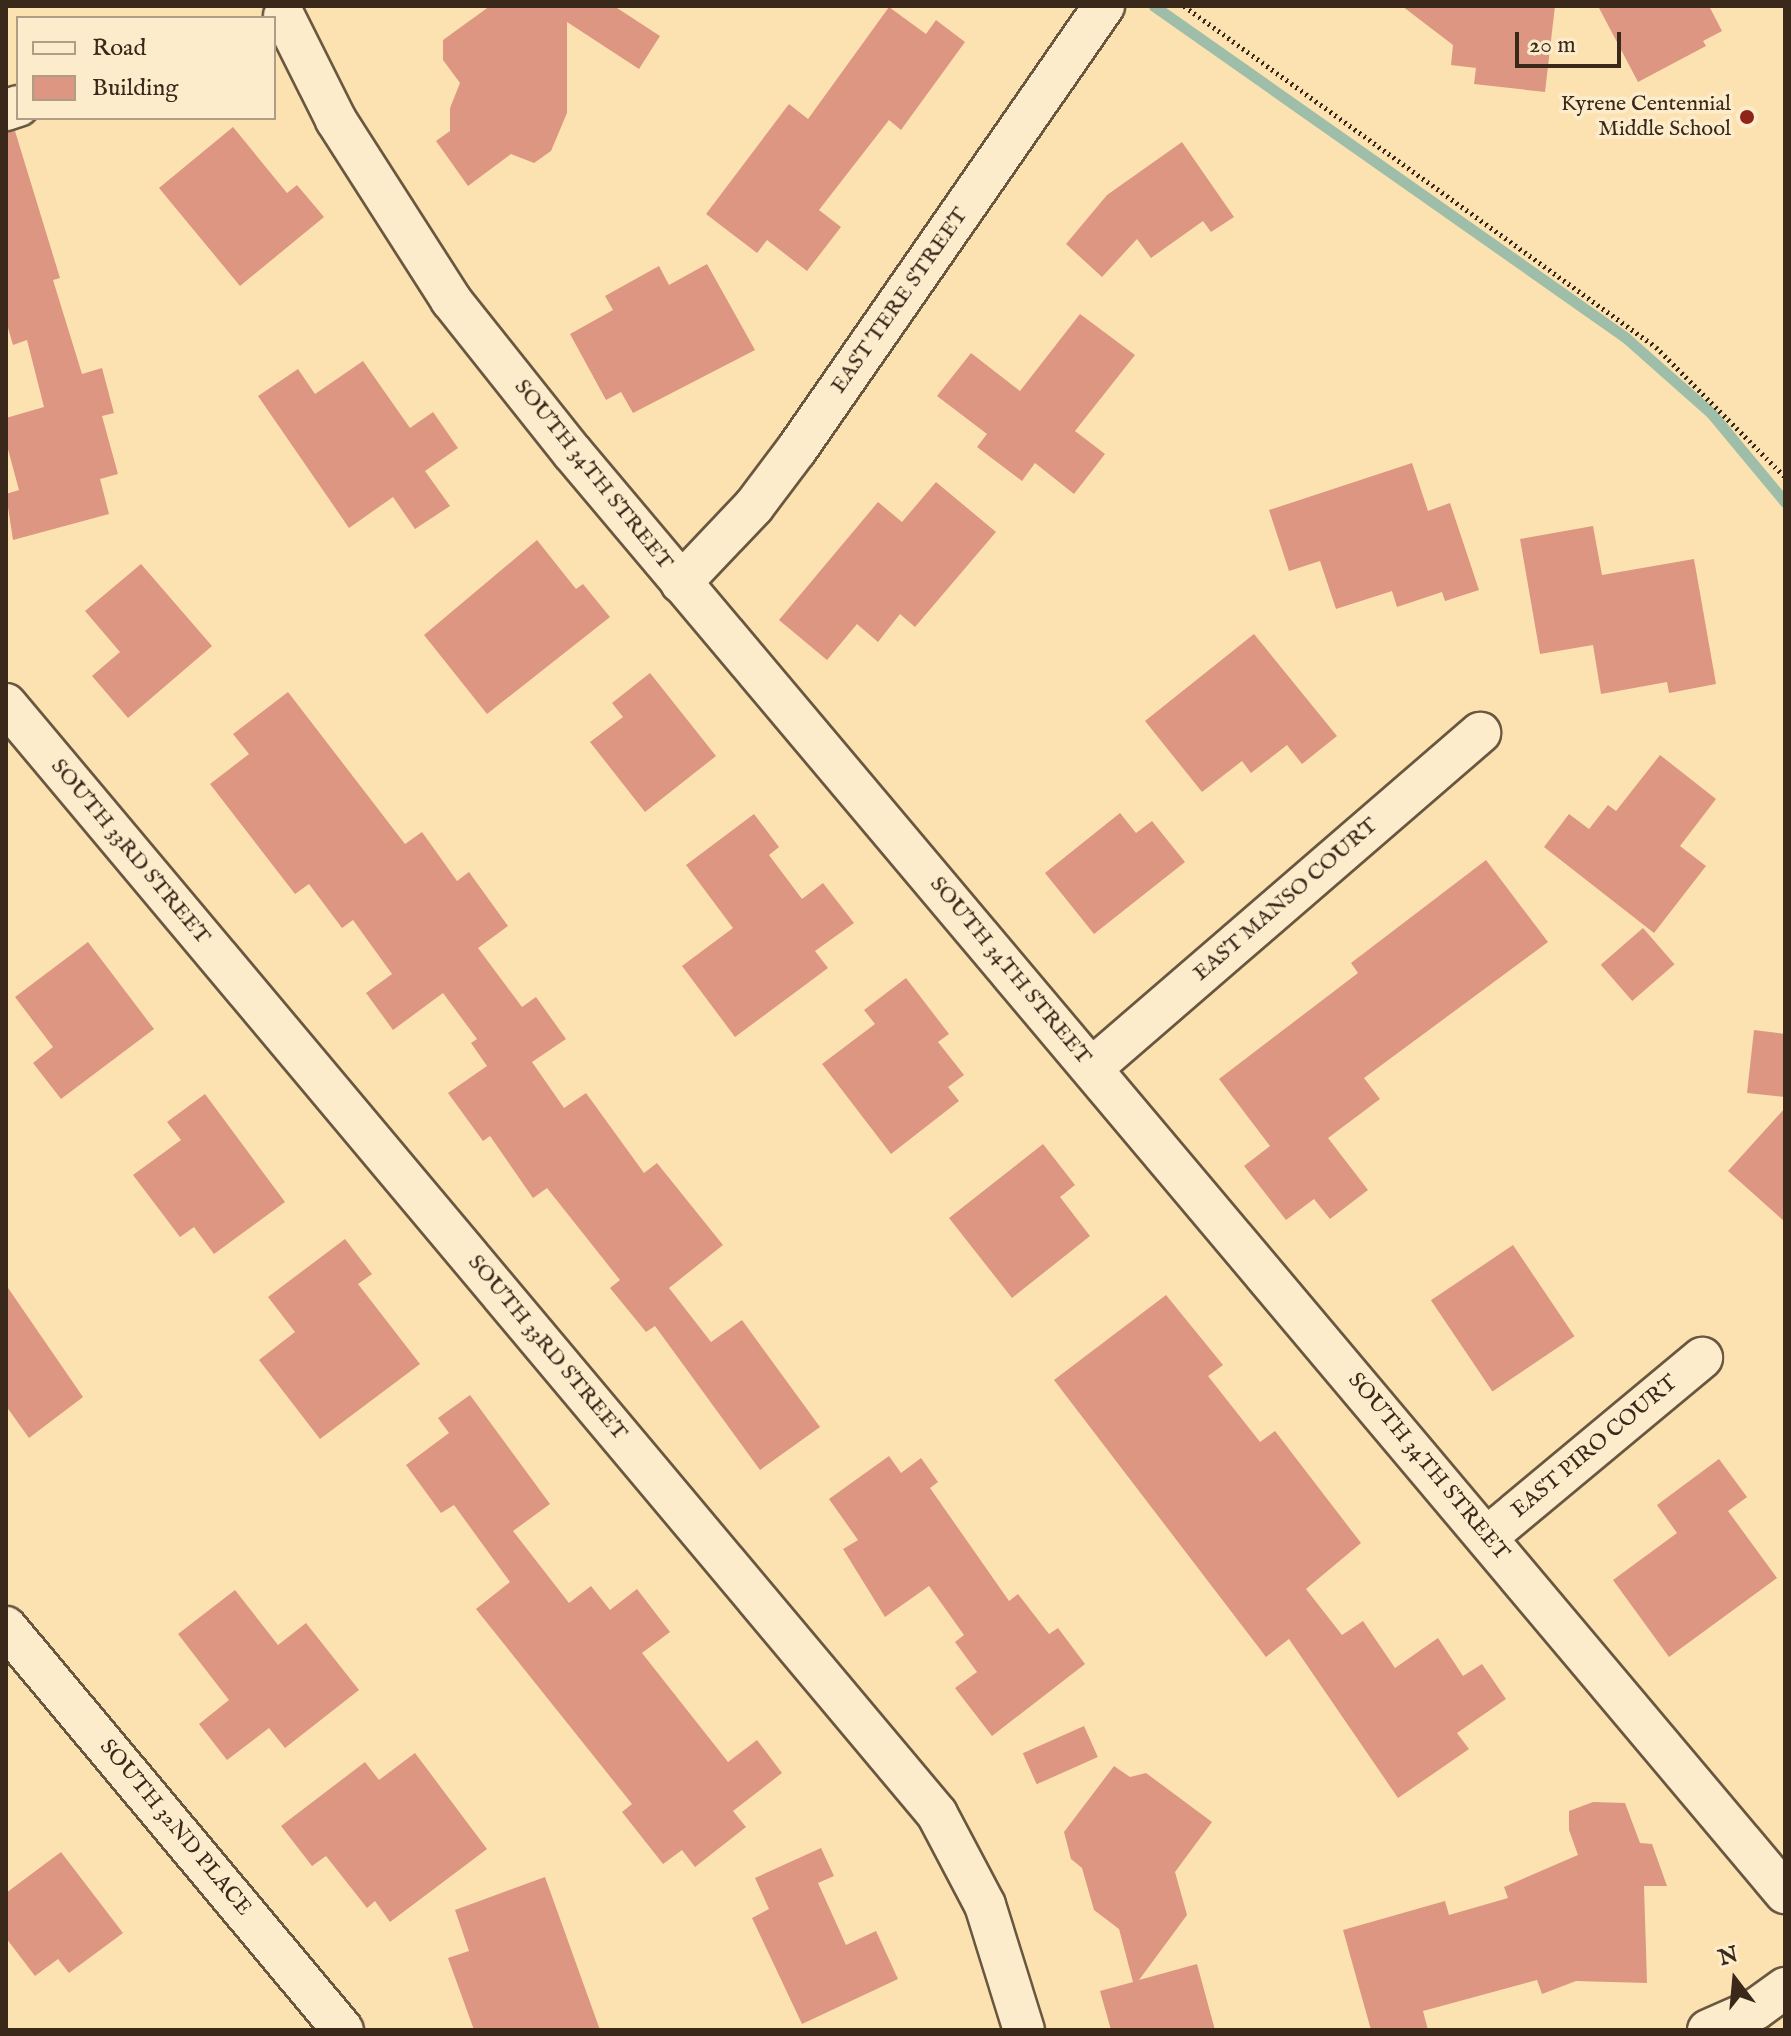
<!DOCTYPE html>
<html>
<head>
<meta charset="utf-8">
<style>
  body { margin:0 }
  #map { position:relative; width:1791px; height:2036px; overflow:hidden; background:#fce2b1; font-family:"IM FELL English",serif }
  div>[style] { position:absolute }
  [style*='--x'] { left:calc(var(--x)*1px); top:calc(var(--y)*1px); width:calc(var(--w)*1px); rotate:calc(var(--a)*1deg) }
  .stream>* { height:11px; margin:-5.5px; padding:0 5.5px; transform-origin:5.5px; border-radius:5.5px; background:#9fbeaa }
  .building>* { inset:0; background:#dd9682; transform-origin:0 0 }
  .path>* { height:5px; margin-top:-2.5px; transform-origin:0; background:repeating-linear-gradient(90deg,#3a291a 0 2px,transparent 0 6px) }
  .roads { filter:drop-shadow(2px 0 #6a5740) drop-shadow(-2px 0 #6a5740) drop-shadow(0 2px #6a5740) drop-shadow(0 -2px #6a5740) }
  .street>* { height:40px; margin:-20px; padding:0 20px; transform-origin:20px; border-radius:20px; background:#fdeccc }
  .dots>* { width:22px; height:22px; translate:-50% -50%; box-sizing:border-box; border:4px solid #fdeccc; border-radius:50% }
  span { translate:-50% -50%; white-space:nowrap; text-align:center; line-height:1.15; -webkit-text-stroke:7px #fdeccc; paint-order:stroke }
  .poi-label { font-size:22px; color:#3a291a }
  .right { translate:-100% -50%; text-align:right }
  .street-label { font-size:22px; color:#3a291a }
  .frame { position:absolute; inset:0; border:8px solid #3a291a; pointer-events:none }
  .legend { position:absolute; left:16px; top:16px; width:260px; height:104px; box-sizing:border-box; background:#fdeccc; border:2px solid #af9e85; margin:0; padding:10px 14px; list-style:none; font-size:24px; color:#3a291a }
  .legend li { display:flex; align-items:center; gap:16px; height:40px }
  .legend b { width:40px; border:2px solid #af9e85 }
  .north { position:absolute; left:1695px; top:1940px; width:80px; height:80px; -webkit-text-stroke:6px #fdeccc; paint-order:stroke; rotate:344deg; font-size:22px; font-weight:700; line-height:32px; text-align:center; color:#3a291a }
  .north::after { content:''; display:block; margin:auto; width:28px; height:36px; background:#3a291a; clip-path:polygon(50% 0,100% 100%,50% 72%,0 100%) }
  .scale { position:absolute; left:1515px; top:32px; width:106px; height:36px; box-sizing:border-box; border:4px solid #3a291a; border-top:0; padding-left:10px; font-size:24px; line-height:28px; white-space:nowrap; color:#3a291a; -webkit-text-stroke:6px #fdeccc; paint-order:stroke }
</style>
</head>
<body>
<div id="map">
  <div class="stream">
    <i style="--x:1154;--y:6;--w:576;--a:35.1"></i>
    <i style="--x:1625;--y:337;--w:115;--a:41.5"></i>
    <i style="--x:1711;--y:413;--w:116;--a:50.3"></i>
  </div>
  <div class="building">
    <i style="clip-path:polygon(490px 6px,614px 6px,660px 36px,639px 69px,567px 22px,567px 113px,551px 151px,534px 163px,511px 154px,468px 186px,436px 141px,450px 131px,450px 108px,460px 83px,443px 60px,443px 40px)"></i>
    <i style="clip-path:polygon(1402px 6px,1555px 6px,1545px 92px,1474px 84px,1476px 68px,1451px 65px,1453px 45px)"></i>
    <i style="clip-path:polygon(1598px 6px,1709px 6px,1722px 31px,1703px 41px,1706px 46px,1638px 82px)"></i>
    <i style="clip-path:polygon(889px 7px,926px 34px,936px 20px,965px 42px,901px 130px,889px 120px,819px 210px,841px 227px,807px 271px,767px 240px,757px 253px,706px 214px,789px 104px,808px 119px)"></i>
    <i style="clip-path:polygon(233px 127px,287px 193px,297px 185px,324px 217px,240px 286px,159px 188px)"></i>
    <i style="clip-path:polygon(15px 131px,60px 278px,53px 280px,82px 374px,102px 368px,114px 413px,102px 416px,118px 474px,100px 479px,109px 514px,13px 540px,6px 494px,19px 490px,6px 442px,6px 418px,44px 407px,27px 340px,13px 345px,6px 321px,6px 132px)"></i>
    <i style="clip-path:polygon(1182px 142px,1234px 217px,1211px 232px,1203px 221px,1151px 258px,1137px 239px,1102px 277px,1066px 244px,1107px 195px)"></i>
    <i style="clip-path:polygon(707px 264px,755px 350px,633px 413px,621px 392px,606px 400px,570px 334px,613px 310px,605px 296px,659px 266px,669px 285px)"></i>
    <i style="clip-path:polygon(1080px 314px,1135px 355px,1075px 431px,1105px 454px,1074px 494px,1035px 463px,1022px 481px,977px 447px,987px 434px,937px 396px,971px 353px,1020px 391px)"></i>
    <i style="clip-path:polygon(363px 361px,410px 428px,433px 412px,458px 448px,425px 471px,450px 506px,415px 529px,393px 497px,349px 528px,258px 396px,298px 369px,315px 394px)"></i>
    <i style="clip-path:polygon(1412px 463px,1428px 511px,1450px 503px,1479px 590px,1445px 601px,1442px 592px,1397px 607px,1392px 591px,1336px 609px,1320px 561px,1289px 571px,1269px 510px)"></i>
    <i style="clip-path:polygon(936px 482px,996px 532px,915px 627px,900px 614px,878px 642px,857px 624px,827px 660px,779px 620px,878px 502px,902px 522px)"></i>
    <i style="clip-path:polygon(1593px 526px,1602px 575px,1694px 559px,1716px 684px,1669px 693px,1667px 682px,1601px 694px,1593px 645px,1540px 654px,1520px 539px)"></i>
    <i style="clip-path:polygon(537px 540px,576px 589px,583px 584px,610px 617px,487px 714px,424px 635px)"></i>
    <i style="clip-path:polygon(141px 564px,212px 646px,128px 718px,92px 676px,120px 652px,85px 611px)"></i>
    <i style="clip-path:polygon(1254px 634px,1337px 736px,1302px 764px,1287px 745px,1251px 773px,1242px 761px,1202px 792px,1145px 721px)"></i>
    <i style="clip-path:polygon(650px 673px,716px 756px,645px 812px,590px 742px,623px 717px,612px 703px)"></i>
    <i style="clip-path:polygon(288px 692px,405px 844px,422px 832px,457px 881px,469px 872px,508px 926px,478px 948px,522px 1007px,536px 997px,566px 1039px,532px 1062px,564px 1108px,586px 1093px,644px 1173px,657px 1163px,723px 1245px,669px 1288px,711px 1342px,742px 1320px,820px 1427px,760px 1470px,655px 1326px,646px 1332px,610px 1288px,620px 1280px,547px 1188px,533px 1198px,490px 1136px,483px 1141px,448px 1093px,487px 1066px,471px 1043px,477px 1039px,443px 993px,393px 1030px,366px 993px,392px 974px,353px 920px,342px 928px,309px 884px,295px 894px,210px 784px,249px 754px,233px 734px)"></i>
    <i style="clip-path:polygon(1660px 755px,1716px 799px,1680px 846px,1706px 866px,1654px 933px,1544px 847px,1569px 814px,1589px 829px,1608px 805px,1616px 811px)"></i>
    <i style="clip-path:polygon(1120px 813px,1136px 833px,1152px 821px,1185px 862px,1094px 934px,1045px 873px)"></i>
    <i style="clip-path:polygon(754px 814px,779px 847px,769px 855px,802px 899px,823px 883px,854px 923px,815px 951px,828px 968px,735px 1037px,682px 966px,733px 928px,686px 865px)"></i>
    <i style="clip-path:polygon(1486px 860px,1548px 942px,1364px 1078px,1380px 1099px,1328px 1138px,1368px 1190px,1330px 1219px,1314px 1199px,1286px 1220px,1244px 1166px,1270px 1146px,1219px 1079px,1358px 973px,1351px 963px)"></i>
    <i style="left:1643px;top:928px;width:48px;height:56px;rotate:49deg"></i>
    <i style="clip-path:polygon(88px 942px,154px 1029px,61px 1099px,33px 1063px,53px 1047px,15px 997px)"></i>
    <i style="clip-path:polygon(906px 978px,949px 1034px,938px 1042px,964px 1075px,948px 1087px,959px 1101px,891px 1154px,822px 1064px,875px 1024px,864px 1010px)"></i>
    <i style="clip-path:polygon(1754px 1030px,1785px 1034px,1785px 1097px,1747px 1093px)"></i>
    <i style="clip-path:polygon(205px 1094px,285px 1202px,214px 1254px,194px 1227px,180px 1237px,133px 1175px,181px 1140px,167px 1122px)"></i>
    <i style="clip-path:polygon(1785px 1108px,1785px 1222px,1728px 1171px)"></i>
    <i style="clip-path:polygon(1043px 1144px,1075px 1185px,1060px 1197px,1090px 1236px,1012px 1298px,949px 1218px)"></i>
    <i style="clip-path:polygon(345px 1239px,372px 1274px,358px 1284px,420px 1364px,320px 1439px,259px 1360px,295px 1332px,268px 1297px)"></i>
    <i style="left:1513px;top:1245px;width:110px;height:99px;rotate:56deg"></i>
    <i style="clip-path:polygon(6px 1285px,83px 1397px,29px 1438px,6px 1406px)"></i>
    <i style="clip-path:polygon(1166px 1295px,1223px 1365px,1208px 1376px,1260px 1442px,1275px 1431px,1361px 1543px,1306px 1589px,1342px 1635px,1363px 1621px,1395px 1668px,1438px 1638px,1463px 1676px,1482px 1664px,1506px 1699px,1457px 1733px,1469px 1749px,1398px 1798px,1289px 1639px,1266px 1657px,1054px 1380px)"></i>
    <i style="clip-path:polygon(470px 1395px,550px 1504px,513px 1531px,569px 1603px,591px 1586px,610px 1610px,637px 1589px,670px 1632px,642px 1653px,728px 1762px,757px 1740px,782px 1773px,733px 1811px,746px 1827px,695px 1867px,682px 1850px,663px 1864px,622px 1812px,632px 1804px,476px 1609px,510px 1582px,454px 1505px,441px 1513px,406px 1465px,449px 1433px,438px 1418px)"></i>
    <i style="clip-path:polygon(889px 1456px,901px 1473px,921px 1458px,938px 1482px,930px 1488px,1009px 1601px,1018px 1594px,1049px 1634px,1058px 1628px,1085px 1664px,992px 1736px,955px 1688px,977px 1672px,955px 1642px,964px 1635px,929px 1586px,885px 1617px,843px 1549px,858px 1540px,829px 1499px)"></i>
    <i style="clip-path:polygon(1719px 1459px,1747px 1497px,1728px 1511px,1777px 1578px,1669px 1657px,1613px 1580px,1677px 1533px,1657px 1505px)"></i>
    <i style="clip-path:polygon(235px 1590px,278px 1645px,306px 1623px,359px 1690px,285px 1748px,269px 1728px,227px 1760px,199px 1724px,229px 1700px,178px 1634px)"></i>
    <i style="left:1084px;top:1726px;width:34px;height:67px;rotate:66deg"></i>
    <i style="clip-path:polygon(415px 1753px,487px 1849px,390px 1922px,375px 1901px,367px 1908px,326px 1856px,312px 1866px,281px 1826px,365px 1762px,379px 1780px)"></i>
    <i style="clip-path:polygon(1114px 1766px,1130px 1777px,1146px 1773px,1212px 1822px,1175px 1872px,1187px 1915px,1139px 1980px,1197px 1964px,1215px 2030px,1111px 2030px,1100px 1991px,1133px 1982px,1119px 1929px,1094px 1910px,1082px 1868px,1071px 1859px,1064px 1832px)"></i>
    <i style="clip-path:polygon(1593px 1802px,1625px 1803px,1640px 1843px,1652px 1844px,1667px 1886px,1644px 1886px,1647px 1983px,1576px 1981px,1542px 1994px,1537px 1980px,1423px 2011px,1428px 2030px,1371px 2030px,1343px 1930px,1445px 1901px,1449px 1915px,1508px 1898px,1504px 1887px,1578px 1855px,1569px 1830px,1569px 1811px)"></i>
    <i style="clip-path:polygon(821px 1848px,834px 1876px,818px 1883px,846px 1945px,876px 1931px,898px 1979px,802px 2024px,752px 1918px,769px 1909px,755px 1878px)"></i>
    <i style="clip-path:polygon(61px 1852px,123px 1933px,69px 1973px,58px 1959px,35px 1976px,6px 1938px,6px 1893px)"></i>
    <i style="clip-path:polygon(545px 1877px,600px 2030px,474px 2030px,448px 1958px,469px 1951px,455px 1910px)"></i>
  </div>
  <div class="path">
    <i style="--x:1184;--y:6;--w:582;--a:35.85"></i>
    <i style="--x:1656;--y:347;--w:183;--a:45.2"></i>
  </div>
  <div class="roads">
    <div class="street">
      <i style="--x:284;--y:16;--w:116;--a:63.4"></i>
      <i style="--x:336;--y:120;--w:214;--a:57.4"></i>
      <i style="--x:451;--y:300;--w:194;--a:51.5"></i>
      <i style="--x:572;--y:452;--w:1884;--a:49.91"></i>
      <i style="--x:6;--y:110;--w:13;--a:-18"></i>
      <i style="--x:681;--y:583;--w:106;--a:-46.5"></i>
      <i style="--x:754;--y:506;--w:71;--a:-53"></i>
      <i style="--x:797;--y:449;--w:539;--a:-55.28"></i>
      <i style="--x:6;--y:704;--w:1449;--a:50.01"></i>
      <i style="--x:937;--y:1814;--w:103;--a:62.2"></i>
      <i style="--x:985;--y:1905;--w:131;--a:72.7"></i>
      <i style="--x:1092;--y:1068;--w:513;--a:-40.81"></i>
      <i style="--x:1487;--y:1537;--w:280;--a:-39.8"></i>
      <i style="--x:6;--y:1627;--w:525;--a:50.1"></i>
      <i style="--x:1708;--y:2030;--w:52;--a:-23.6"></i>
      <i style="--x:1756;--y:2009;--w:36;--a:-36"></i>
    </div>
  </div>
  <div class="dots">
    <i style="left:1747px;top:117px;background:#8f2418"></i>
  </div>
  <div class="poi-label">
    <span class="right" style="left:1731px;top:117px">Kyrene Centennial<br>Middle School</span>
  </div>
  <div class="street-label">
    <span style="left:900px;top:301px;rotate:-55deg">EAST TERE STREET</span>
    <span style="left:593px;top:475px;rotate:51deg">SOUTH 34TH STREET</span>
    <span style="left:130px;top:852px;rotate:50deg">SOUTH 33RD STREET</span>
    <span style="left:1286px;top:900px;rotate:-41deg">EAST MANSO COURT</span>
    <span style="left:1010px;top:971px;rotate:50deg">SOUTH 34TH STREET</span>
    <span style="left:547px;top:1348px;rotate:50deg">SOUTH 33RD STREET</span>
    <span style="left:1595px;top:1447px;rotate:-40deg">EAST PIRO COURT</span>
    <span style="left:1428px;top:1467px;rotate:50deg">SOUTH 34TH STREET</span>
    <span style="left:175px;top:1828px;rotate:50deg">SOUTH 32ND PLACE</span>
  </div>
  <div class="frame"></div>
  <ul class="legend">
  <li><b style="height:10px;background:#fdeccc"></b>Road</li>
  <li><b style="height:22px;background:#dd9682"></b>Building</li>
  </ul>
  <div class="north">N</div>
  <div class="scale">20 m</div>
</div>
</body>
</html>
